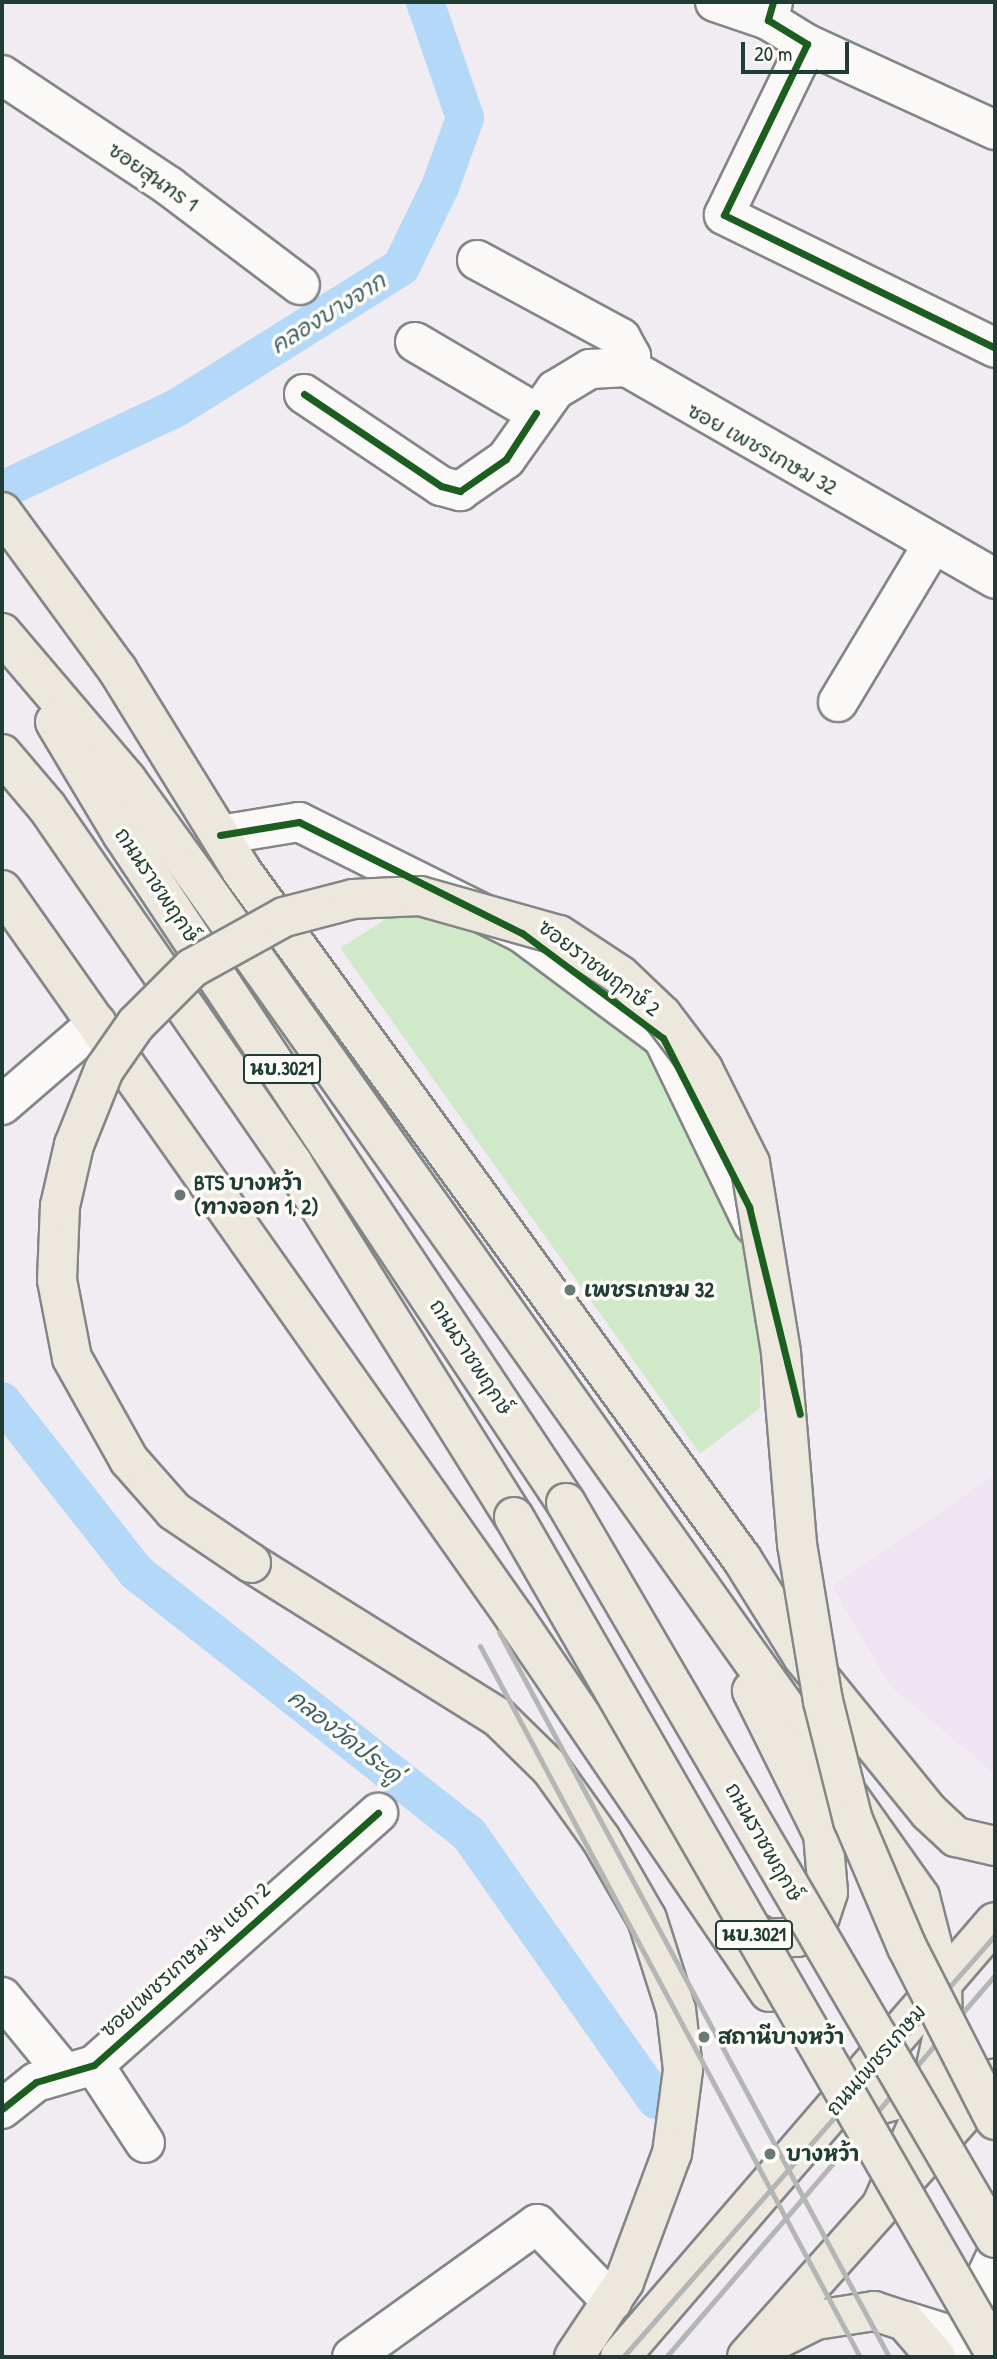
<!DOCTYPE html>
<html>
<head>
<meta charset="utf-8">
<style>
  body { margin:0 }
  #map { position:relative; width:997px; height:2359px; overflow:hidden; background:#f1ecf2; font-family:"Patrick Hand","Playpen Sans Thai",sans-serif }
  div>[style] { position:absolute }
  [style*='--x'] { left:calc(var(--x)*1px); top:calc(var(--y)*1px); width:calc(var(--w)*1px); rotate:calc(var(--a)*1deg) }
  .built>* { inset:0; background:#eee4f2 }
  .green>* { inset:0; background:#d0e9c8 }
  .canal>* { height:38px; margin:-19px; padding:0 19px; transform-origin:19px; border-radius:19px; background:#b4d8f7 }
  .roads { filter:drop-shadow(2px 0 #838687) drop-shadow(-2px 0 #838687) drop-shadow(0 2px #838687) drop-shadow(0 -2px #838687) }
  .minor>* { height:38px; margin:-19px; padding:0 19px; transform-origin:19px; border-radius:19px; background:#faf9f8 }
  .major>* { height:38px; margin:-19px; padding:0 19px; transform-origin:19px; border-radius:19px; background:#ece8dd }
  .rail>* { height:5px; margin:-2.5px; padding:0 2.5px; transform-origin:2.5px; border-radius:2.5px; background:#b3b6b5 }
  .bridges { filter:drop-shadow(2px 0 #838687) drop-shadow(-2px 0 #838687) drop-shadow(0 2px #838687) drop-shadow(0 -2px #838687) }
  .major-bridge>* { height:38px; margin:-19px; padding:0 19px; transform-origin:19px; border-radius:19px; background:#ece8dd }
  .cycleway>* { height:7px; margin:-3.5px; padding:0 3.5px; transform-origin:3.5px; border-radius:3.5px; background:#1b5e20 }
  .dots>* { width:19px; height:19px; translate:-50% -50%; box-sizing:border-box; border:4px solid #fdfcf7; border-radius:50% }
  span { translate:-50% -50%; white-space:nowrap; text-align:center; line-height:1.15; -webkit-text-stroke:7px #fdfcf7; paint-order:stroke }
  .shield-label span { padding:2px 5px; background:#fdfcf7; border:2px solid; border-radius:5px; -webkit-text-stroke-width:0 }
  .shield-label { font-size:19px; color:#1f3d34; font-weight:700 }
  .street-label { font-size:21px; color:#1f3d34 }
  .poi-label { font-size:21px; color:#1f3d34; font-weight:700 }
  .left { translate:0 -50%; text-align:left }
  .water-label { font-size:23px; color:#3e6265; font-style:italic }
  .frame { position:absolute; inset:0; border:4px solid #1f3d34; pointer-events:none }
  .scale { position:absolute; left:741px; top:42px; width:108px; height:32px; box-sizing:border-box; border:4px solid #1f3d34; border-top:0; padding-left:9px; font-size:21px; line-height:24px; white-space:nowrap; color:#1f3d34; -webkit-text-stroke:5px #fdfcf7; paint-order:stroke }
</style>
</head>
<body>
<div id="map">
  <div class="built">
    <i style="clip-path:polygon(995px 1475px,995px 1774px,890px 1686px,832px 1586px)"></i>
  </div>
  <div class="green">
    <i style="clip-path:polygon(455px 876px,641px 1040px,739px 1209px,760px 1330px,760px 1408px,700px 1454px,340px 948px)"></i>
  </div>
  <div class="canal">
    <i style="--x:2;--y:490;--w:195;--a:-25.2"></i>
    <i style="--x:178;--y:407;--w:263;--a:-32.1"></i>
    <i style="--x:401;--y:267;--w:89;--a:-64"></i>
    <i style="--x:440;--y:187;--w:73;--a:-70.1"></i>
    <i style="--x:465;--y:118;--w:123;--a:-109"></i>
    <i style="--x:2;--y:1401;--w:217;--a:51.9"></i>
    <i style="--x:136;--y:1572;--w:424;--a:38.2"></i>
    <i style="--x:469;--y:1834;--w:325;--a:54.9"></i>
  </div>
  <div class="roads">
    <div class="minor">
      <i style="--x:715;--y:2;--w:56;--a:18.8"></i>
      <i style="--x:773;--y:2;--w:19;--a:106"></i>
      <i style="--x:768;--y:20;--w:46;--a:31.6"></i>
      <i style="--x:807;--y:44;--w:190;--a:115.9"></i>
      <i style="--x:724;--y:215;--w:302;--a:26.1"></i>
      <i style="--x:807;--y:44;--w:207;--a:24.6"></i>
      <i style="--x:2;--y:75;--w:201;--a:33.6"></i>
      <i style="--x:169;--y:186;--w:164;--a:37.1"></i>
      <i style="--x:477;--y:260;--w:164;--a:28.4"></i>
      <i style="--x:621;--y:338;--w:21;--a:61"></i>
      <i style="--x:631;--y:356;--w:12;--a:110"></i>
      <i style="--x:415;--y:342;--w:140;--a:30.4"></i>
      <i style="--x:304;--y:394;--w:165;--a:33.9"></i>
      <i style="--x:441;--y:486;--w:20;--a:15"></i>
      <i style="--x:460;--y:491;--w:56;--a:-34.8"></i>
      <i style="--x:506;--y:459;--w:85;--a:-54.6"></i>
      <i style="--x:555;--y:390;--w:41;--a:-31"></i>
      <i style="--x:590;--y:369;--w:37;--a:-3"></i>
      <i style="--x:627;--y:367;--w:425;--a:29.9"></i>
      <i style="--x:838;--y:702;--w:184;--a:-59"></i>
      <i style="--x:220;--y:835;--w:80;--a:-9.3"></i>
      <i style="--x:299;--y:822;--w:249;--a:26.5"></i>
      <i style="--x:522;--y:933;--w:176;--a:36.7"></i>
      <i style="--x:663;--y:1038;--w:207;--a:64.2"></i>
      <i style="--x:2;--y:1105;--w:125;--a:-40.8"></i>
      <i style="--x:2;--y:1997;--w:94;--a:50.6"></i>
      <i style="--x:94;--y:2065;--w:93;--a:56.8"></i>
      <i style="--x:2;--y:2109;--w:43;--a:-38.5"></i>
      <i style="--x:36;--y:2082;--w:60;--a:-16.3"></i>
      <i style="--x:94;--y:2065;--w:380;--a:-41.6"></i>
      <i style="--x:905;--y:2321;--w:94;--a:17.3"></i>
      <i style="--x:989;--y:2336;--w:42;--a:-106.7"></i>
      <i style="--x:977;--y:2296;--w:42;--a:-64.7"></i>
      <i style="--x:352;--y:2357;--w:228;--a:-35.7"></i>
      <i style="--x:537;--y:2224;--w:108;--a:46.1"></i>
    </div>
    <div class="major">
      <i style="--x:2;--y:512;--w:195;--a:53.8"></i>
      <i style="--x:117;--y:669;--w:236;--a:58.3"></i>
      <i style="--x:241;--y:870;--w:852;--a:53.98"></i>
      <i style="--x:742;--y:1559;--w:115;--a:58.1"></i>
      <i style="--x:803;--y:1657;--w:200;--a:50.9"></i>
      <i style="--x:929;--y:1812;--w:37;--a:43"></i>
      <i style="--x:956;--y:1837;--w:40;--a:13"></i>
      <i style="--x:2;--y:633;--w:193;--a:49.6"></i>
      <i style="--x:127;--y:780;--w:115;--a:54.2"></i>
      <i style="--x:194;--y:873;--w:1255;--a:54.66"></i>
      <i style="--x:920;--y:1897;--w:89;--a:75.7"></i>
      <i style="--x:942;--y:1983;--w:51;--a:88.9"></i>
      <i style="--x:943;--y:2034;--w:66;--a:102.2"></i>
      <i style="--x:929;--y:2099;--w:118;--a:114"></i>
      <i style="--x:55;--y:722;--w:131;--a:59.1"></i>
      <i style="--x:122;--y:834;--w:803;--a:56.43"></i>
      <i style="--x:2;--y:754;--w:70;--a:49.7"></i>
      <i style="--x:47;--y:807;--w:434;--a:55.4"></i>
      <i style="--x:293;--y:1164;--w:416;--a:58"></i>
      <i style="--x:2;--y:890;--w:891;--a:54.83"></i>
      <i style="--x:515;--y:1618;--w:452;--a:55.8"></i>
      <i style="--x:251;--y:1563;--w:292;--a:32"></i>
      <i style="--x:499;--y:1718;--w:73;--a:44.4"></i>
      <i style="--x:551;--y:1769;--w:86;--a:54.5"></i>
      <i style="--x:601;--y:1839;--w:92;--a:60.1"></i>
      <i style="--x:647;--y:1919;--w:96;--a:72.3"></i>
      <i style="--x:676;--y:2010;--w:60;--a:83.3"></i>
      <i style="--x:683;--y:2070;--w:84;--a:97.5"></i>
      <i style="--x:672;--y:2153;--w:138;--a:110.4"></i>
      <i style="--x:624;--y:2282;--w:90;--a:123.7"></i>
      <i style="--x:732;--y:1919;--w:40;--a:29.7"></i>
      <i style="--x:767;--y:1939;--w:30;--a:-4"></i>
      <i style="--x:797;--y:1937;--w:30;--a:-41"></i>
      <i style="--x:820;--y:1917;--w:26;--a:-72"></i>
      <i style="--x:828;--y:1892;--w:58;--a:-94.9"></i>
      <i style="--x:823;--y:1834;--w:160;--a:-116.4"></i>
      <i style="--x:841;--y:2102;--w:37;--a:5"></i>
      <i style="--x:878;--y:2105;--w:67;--a:-15.5"></i>
      <i style="--x:768;--y:2344;--w:54;--a:-26.6"></i>
      <i style="--x:816;--y:2320;--w:59;--a:-8.8"></i>
      <i style="--x:874;--y:2311;--w:33;--a:18"></i>
      <i style="--x:905;--y:2321;--w:48;--a:49.3"></i>
      <i style="--x:620;--y:2357;--w:574;--a:-49.24"></i>
      <i style="--x:747;--y:2357;--w:373;--a:-48.3"></i>
    </div>
  </div>
  <div class="rail">
    <i style="--x:499;--y:1632;--w:823;--a:61.72"></i>
    <i style="--x:480;--y:1646;--w:806;--a:61.88"></i>
    <i style="--x:623;--y:2357;--w:563;--a:-48.6"></i>
    <i style="--x:666;--y:2357;--w:504;--a:-49.26"></i>
  </div>
  <div class="bridges">
    <div class="major-bridge">
      <i style="--x:566;--y:1503;--w:851;--a:59.73"></i>
      <i style="--x:514;--y:1517;--w:964;--a:60.09"></i>
      <i style="--x:251;--y:1563;--w:93;--a:-146"></i>
      <i style="--x:174;--y:1511;--w:68;--a:-131.4"></i>
      <i style="--x:129;--y:1460;--w:117;--a:-119.2"></i>
      <i style="--x:72;--y:1358;--w:79;--a:-100.9"></i>
      <i style="--x:57;--y:1280;--w:74;--a:-87.7"></i>
      <i style="--x:60;--y:1206;--w:63;--a:-77.1"></i>
      <i style="--x:74;--y:1145;--w:81;--a:-68.2"></i>
      <i style="--x:104;--y:1070;--w:56;--a:-55.2"></i>
      <i style="--x:136;--y:1024;--w:79;--a:-45"></i>
      <i style="--x:192;--y:968;--w:105;--a:-29"></i>
      <i style="--x:284;--y:917;--w:71;--a:-14.6"></i>
      <i style="--x:353;--y:899;--w:67;--a:-2.6"></i>
      <i style="--x:420;--y:896;--w:144;--a:15.7"></i>
      <i style="--x:559;--y:935;--w:73;--a:33.3"></i>
      <i style="--x:620;--y:975;--w:58;--a:43.6"></i>
      <i style="--x:662;--y:1015;--w:68;--a:52.8"></i>
      <i style="--x:703;--y:1069;--w:105;--a:63.4"></i>
      <i style="--x:750;--y:1163;--w:193;--a:80.7"></i>
      <i style="--x:781;--y:1353;--w:192;--a:85.2"></i>
      <i style="--x:797;--y:1544;--w:159;--a:80.6"></i>
      <i style="--x:823;--y:1701;--w:123;--a:75.9"></i>
      <i style="--x:853;--y:1820;--w:138;--a:67"></i>
      <i style="--x:907;--y:1947;--w:194;--a:63"></i>
    </div>
  </div>
  <div class="cycleway">
    <i style="--x:773;--y:2;--w:19;--a:106"></i>
    <i style="--x:768;--y:20;--w:46;--a:31.6"></i>
    <i style="--x:807;--y:44;--w:190;--a:115.9"></i>
    <i style="--x:724;--y:215;--w:302;--a:26.1"></i>
    <i style="--x:304;--y:394;--w:165;--a:33.9"></i>
    <i style="--x:441;--y:486;--w:20;--a:15"></i>
    <i style="--x:460;--y:491;--w:56;--a:-34.8"></i>
    <i style="--x:506;--y:459;--w:55;--a:-56.9"></i>
    <i style="--x:220;--y:835;--w:80;--a:-9.3"></i>
    <i style="--x:299;--y:822;--w:249;--a:26.5"></i>
    <i style="--x:522;--y:933;--w:176;--a:36.7"></i>
    <i style="--x:663;--y:1038;--w:190;--a:63"></i>
    <i style="--x:749;--y:1207;--w:213;--a:76.2"></i>
    <i style="--x:2;--y:2109;--w:43;--a:-38.5"></i>
    <i style="--x:36;--y:2082;--w:60;--a:-16.3"></i>
    <i style="--x:94;--y:2065;--w:380;--a:-41.6"></i>
  </div>
  <div class="dots">
    <i style="left:180px;top:1195px;background:#687a76"></i>
    <i style="left:570px;top:1290px;background:#687a76"></i>
    <i style="left:704px;top:2037px;background:#687a76"></i>
    <i style="left:770px;top:2154px;background:#687a76"></i>
  </div>
  <div class="shield-label">
    <span style="left:282px;top:1069px">นบ.3021</span>
    <span style="left:754px;top:1935px">นบ.3021</span>
  </div>
  <div class="street-label">
    <span style="left:153px;top:177px;rotate:35deg">ซอยสุนทร 1</span>
    <span style="left:762px;top:449px;rotate:29deg">ซอย เพชรเกษม 32</span>
    <span style="left:157px;top:885px;rotate:56deg">ถนนราชพฤกษ์</span>
    <span style="left:599px;top:968px;rotate:37deg">ซอยราชพฤกษ์ 2</span>
    <span style="left:471px;top:1357px;rotate:57deg">ถนนราชพฤกษ์</span>
    <span style="left:764px;top:1842px;rotate:60deg">ถนนราชพฤกษ์</span>
    <span style="left:185px;top:1960px;rotate:-42deg">ซอยเพชรเกษม 34 แยก 2</span>
    <span style="left:876px;top:2060px;rotate:-49deg">ถนนเพชรเกษม</span>
  </div>
  <div class="poi-label">
    <span class="left" style="left:194px;top:1195px">BTS บางหว้า<br>(ทางออก 1, 2)</span>
    <span class="left" style="left:584px;top:1290px">เพชรเกษม 32</span>
    <span class="left" style="left:718px;top:2037px">สถานีบางหว้า</span>
    <span class="left" style="left:786px;top:2154px">บางหว้า</span>
  </div>
  <div class="water-label">
    <span style="left:328px;top:313px;rotate:-32deg">คลองบางจาก</span>
    <span style="left:345px;top:1736px;rotate:38deg">คลองวัดประดู่</span>
  </div>
  <div class="frame"></div>
  <div class="scale">20 m</div>
</div>
</body>
</html>
